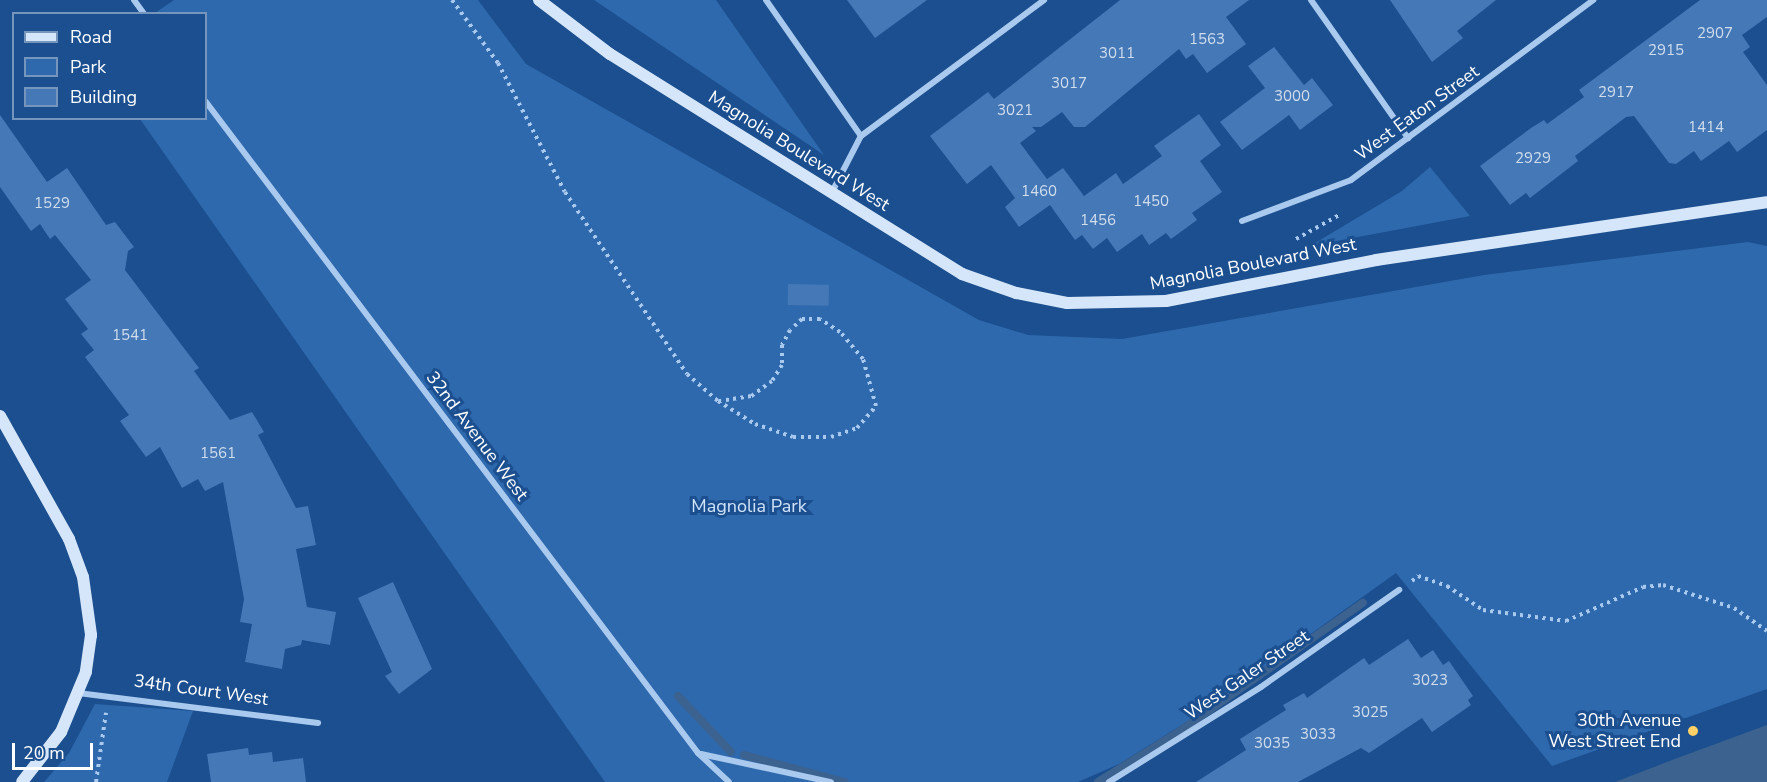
<!DOCTYPE html>
<html>
<head>
<meta charset="utf-8">
<style>
  body { margin:0 }
  #map { position:relative; width:1767px; height:782px; overflow:hidden; background:#1b4f8f; font-family:"Nunito Sans",sans-serif }
  div>[style] { position:absolute }
  [style*='--x'] { left:calc(var(--x)*1px); top:calc(var(--y)*1px); width:calc(var(--w)*1px); rotate:calc(var(--a)*1deg) }
  .green>* { inset:0; background:#2e69ad }
  .water>* { inset:0; background:#3c6290 }
  .stream>* { height:8px; margin:-4px; padding:0 4px; transform-origin:4px; border-radius:4px; background:#3c6290 }
  .building>* { inset:0; background:#4478b7; transform-origin:0 0 }
  .path>* { height:4px; margin-top:-2px; transform-origin:0; background:repeating-linear-gradient(90deg,#a9c9ee 0 3px,transparent 0 7.5px) }
  .street>* { height:6px; margin:-3px; padding:0 3px; transform-origin:3px; border-radius:3px; background:#a9c9ee }
  .secondary>* { height:12px; margin:-6px; padding:0 6px; transform-origin:6px; border-radius:6px; background:#d6e6fa }
  .dots>* { width:16px; height:16px; translate:-50% -50%; box-sizing:border-box; border:3px solid #1b4f8f; border-radius:50% }
  span { translate:-50% -50%; white-space:nowrap; text-align:center; line-height:1.15; -webkit-text-stroke:6px #1b4f8f; paint-order:stroke }
  .number-label { font-size:15px; color:#d0dded }
  .number-label span { -webkit-text-stroke-width:0 }
  .street-label { font-size:18px; color:#fff }
  .park-label { font-size:18px; color:#cfe3fa }
  .poi-label { font-size:18px; color:#fff }
  .right { translate:-100% -50%; text-align:right }
  .legend { position:absolute; left:12px; top:12px; width:195px; height:108px; box-sizing:border-box; background:#1b4f8f; border:2px solid #7695bc; margin:0; padding:8px 10px; list-style:none; font-size:18px; color:#fff }
  .legend li { display:flex; align-items:center; gap:12px; height:30px }
  .legend b { width:30px; border:2px solid #7695bc }
  .scale { position:absolute; left:12px; top:743px; width:81px; height:27px; box-sizing:border-box; border:3px solid #fff; border-top:0; padding-left:8px; font-size:18px; line-height:21px; white-space:nowrap; color:#fff; -webkit-text-stroke:4px #1b4f8f; paint-order:stroke }
</style>
</head>
<body>
<div id="map">
  <div class="green">
    <i style="clip-path:polygon(174px 0,478px 0,526px 64px,979px 320px,1028px 335px,1122px 339px,1484px 275px,1748px 242px,1767px 246px,1767px 689px,1552px 766px,1396px 573px,1193px 718px,1119px 764px,1078px 782px,605px 782px,140px 119px,206px 118px,206px 14px,155px 13px)"></i>
    <i style="clip-path:polygon(594px 0,716px 0,824px 155px)"></i>
    <i style="clip-path:polygon(1430px 167px,1470px 216px,1310px 246px,1402px 191px)"></i>
    <i style="clip-path:polygon(95px 704px,193px 711px,167px 782px,44px 782px,69px 753px)"></i>
  </div>
  <div class="water">
    <i style="clip-path:polygon(1767px 725px,1767px 782px,1615px 782px,1680px 757px)"></i>
  </div>
  <div class="stream">
    <i style="--x:678;--y:696;--w:77;--a:46.6"></i>
    <i style="--x:744;--y:755;--w:104;--a:15.1"></i>
    <i style="--x:1098;--y:782;--w:93;--a:-31.8"></i>
    <i style="--x:1177;--y:733;--w:227;--a:-35"></i>
  </div>
  <div class="building">
    <i style="clip-path:polygon(847px 0,927px 0,875px 38px)"></i>
    <i style="clip-path:polygon(1120px 0,1249px 0,1226px 17px,1246px 44px,1207px 73px,1193px 54px,1186px 59px,1179px 49px,1085px 127px,1074px 127px,1062px 112px,1041px 127px,1032px 127px,1036px 131px,1020px 143px,1047px 179px,1063px 168px,1084px 196px,1116px 173px,1123px 184px,1162px 156px,1154px 146px,1199px 114px,1221px 145px,1200px 161px,1222px 192px,1192px 213px,1197px 220px,1171px 239px,1166px 233px,1149px 245px,1142px 234px,1117px 252px,1107px 238px,1093px 249px,1082px 235px,1075px 240px,1050px 205px,1019px 227px,1005px 207px,1015px 198px,991px 165px,967px 184px,930px 136px,988px 92px,994px 99px)"></i>
    <i style="clip-path:polygon(1390px 0,1496px 0,1457px 31px,1463px 38px,1432px 62px)"></i>
    <i style="clip-path:polygon(1700px 0,1767px 0,1767px 17px,1742px 35px,1750px 47px,1743px 52px,1767px 85px,1767px 130px,1737px 152px,1729px 141px,1701px 161px,1694px 151px,1676px 164px,1669px 163px,1634px 116px,1626px 117px,1575px 156px,1578px 161px,1530px 198px,1526px 193px,1510px 205px,1480px 166px,1531px 128px,1544px 120px,1547px 124px,1584px 97px,1579px 90px)"></i>
    <i style="clip-path:polygon(1274px 47px,1304px 85px,1312px 78px,1333px 105px,1300px 130px,1289px 115px,1242px 150px,1220px 122px,1265px 88px,1248px 66px)"></i>
    <i style="clip-path:polygon(0 115px,47px 182px,67px 168px,106px 225px,115px 222px,134px 247px,128px 251px,125px 270px,199px 368px,194px 371px,230px 420px,252px 412px,264px 432px,258px 435px,296px 508px,308px 506px,316px 545px,296px 549px,307px 607px,336px 612px,330px 645px,302px 640px,301px 645px,285px 649px,282px 669px,245px 662px,252px 624px,240px 622px,244px 599px,223px 482px,205px 491px,198px 479px,182px 488px,160px 447px,146px 457px,120px 421px,129px 415px,85px 357px,94px 350px,81px 334px,88px 329px,65px 299px,91px 280px,55px 235px,50px 239px,40px 224px,31px 231px,0 187px)"></i>
    <i style="left:788px;top:284px;width:41px;height:21px;rotate:1deg"></i>
    <i style="clip-path:polygon(393px 582px,432px 669px,399px 694px,385px 676px,392px 672px,358px 598px)"></i>
    <i style="clip-path:polygon(1408px 639px,1421px 658px,1433px 650px,1443px 665px,1449px 661px,1473px 696px,1468px 700px,1471px 705px,1432px 732px,1422px 718px,1369px 753px,1361px 748px,1298px 782px,1196px 782px,1246px 750px,1240px 739px,1286px 710px,1283px 705px,1304px 693px,1307px 698px,1364px 658px,1369px 665px)"></i>
    <i style="clip-path:polygon(248px 748px,249px 755px,272px 752px,273px 762px,303px 758px,306px 782px,211px 782px,207px 754px)"></i>
  </div>
  <div class="path">
    <i style="--x:452;--y:0;--w:78;--a:53.9"></i>
    <i style="--x:498;--y:63;--w:145;--a:62.6"></i>
    <i style="--x:565;--y:192;--w:219;--a:56.2"></i>
    <i style="--x:687;--y:374;--w:41;--a:41.1"></i>
    <i style="--x:718;--y:401;--w:44;--a:31.9"></i>
    <i style="--x:755;--y:424;--w:40;--a:18.9"></i>
    <i style="--x:793;--y:437;--w:38;--a:0"></i>
    <i style="--x:831;--y:437;--w:28;--a:-19"></i>
    <i style="--x:857;--y:428;--w:29;--a:-49"></i>
    <i style="--x:876;--y:406;--w:49;--a:-105.5"></i>
    <i style="--x:863;--y:359;--w:35;--a:-130"></i>
    <i style="--x:840;--y:332;--w:24;--a:-147"></i>
    <i style="--x:820;--y:319;--w:18;--a:180"></i>
    <i style="--x:802;--y:319;--w:16;--a:137"></i>
    <i style="--x:790;--y:330;--w:17;--a:118"></i>
    <i style="--x:782;--y:345;--w:20;--a:90"></i>
    <i style="--x:782;--y:365;--w:19;--a:122"></i>
    <i style="--x:772;--y:381;--w:26;--a:144"></i>
    <i style="--x:751;--y:396;--w:33;--a:171"></i>
    <i style="--x:1296;--y:239;--w:51;--a:-29.1"></i>
    <i style="--x:1412;--y:581;--w:8;--a:-40"></i>
    <i style="--x:1418;--y:576;--w:31;--a:19"></i>
    <i style="--x:1447;--y:586;--w:43;--a:33.7"></i>
    <i style="--x:1483;--y:610;--w:84;--a:7.5"></i>
    <i style="--x:1566;--y:621;--w:84;--a:-23.8"></i>
    <i style="--x:1643;--y:587;--w:20;--a:-6"></i>
    <i style="--x:1663;--y:585;--w:75;--a:17.9"></i>
    <i style="--x:1734;--y:608;--w:40;--a:34.9"></i>
    <i style="--x:96;--y:782;--w:70;--a:-81.8"></i>
  </div>
  <div class="street">
    <i style="--x:134;--y:0;--w:17;--a:54"></i>
    <i style="--x:766;--y:0;--w:166;--a:55.1"></i>
    <i style="--x:1311;--y:0;--w:169;--a:54.9"></i>
    <i style="--x:206;--y:102;--w:816;--a:52.92"></i>
    <i style="--x:698;--y:753;--w:42;--a:43.1"></i>
    <i style="--x:831;--y:194;--w:65;--a:-62.7"></i>
    <i style="--x:861;--y:136;--w:228;--a:-36.6"></i>
    <i style="--x:1242;--y:221;--w:116;--a:-20.6"></i>
    <i style="--x:1351;--y:180;--w:302;--a:-36.6"></i>
    <i style="--x:78;--y:693;--w:242;--a:7.1"></i>
    <i style="--x:701;--y:754;--w:133;--a:12.2"></i>
    <i style="--x:1109;--y:782;--w:179;--a:-32"></i>
    <i style="--x:1261;--y:687;--w:169;--a:-35.1"></i>
  </div>
  <div class="secondary">
    <i style="--x:539;--y:0;--w:89;--a:37.3"></i>
    <i style="--x:610;--y:54;--w:415;--a:32"></i>
    <i style="--x:962;--y:274;--w:57;--a:19.4"></i>
    <i style="--x:1016;--y:293;--w:52;--a:11.1"></i>
    <i style="--x:1067;--y:303;--w:99;--a:-1.2"></i>
    <i style="--x:1166;--y:301;--w:214;--a:-11"></i>
    <i style="--x:1376;--y:260;--w:395;--a:-8.4"></i>
    <i style="--x:0;--y:416;--w:141;--a:60.7"></i>
    <i style="--x:69;--y:539;--w:40;--a:69.8"></i>
    <i style="--x:83;--y:577;--w:59;--a:82.1"></i>
    <i style="--x:91;--y:635;--w:37;--a:98"></i>
    <i style="--x:86;--y:672;--w:65;--a:112.6"></i>
    <i style="--x:61;--y:732;--w:63;--a:128"></i>
  </div>
  <div class="dots">
    <i style="left:1693px;top:731px;background:#ffd166"></i>
  </div>
  <div class="number-label">
    <span style="left:1715px;top:34px">2907</span>
    <span style="left:1207px;top:40px">1563</span>
    <span style="left:1666px;top:51px">2915</span>
    <span style="left:1117px;top:54px">3011</span>
    <span style="left:1069px;top:84px">3017</span>
    <span style="left:1616px;top:93px">2917</span>
    <span style="left:1292px;top:97px">3000</span>
    <span style="left:1015px;top:111px">3021</span>
    <span style="left:1706px;top:128px">1414</span>
    <span style="left:1533px;top:159px">2929</span>
    <span style="left:1039px;top:192px">1460</span>
    <span style="left:1151px;top:202px">1450</span>
    <span style="left:52px;top:204px">1529</span>
    <span style="left:1098px;top:221px">1456</span>
    <span style="left:130px;top:336px">1541</span>
    <span style="left:218px;top:454px">1561</span>
    <span style="left:1430px;top:681px">3023</span>
    <span style="left:1370px;top:713px">3025</span>
    <span style="left:1318px;top:735px">3033</span>
    <span style="left:1272px;top:744px">3035</span>
  </div>
  <div class="street-label">
    <span style="left:1417px;top:113px;rotate:-36deg">West Eaton Street</span>
    <span style="left:799px;top:151px;rotate:32deg">Magnolia Boulevard West</span>
    <span style="left:1253px;top:264px;rotate:-11deg">Magnolia Boulevard West</span>
    <span style="left:477px;top:436px;rotate:53deg">32nd Avenue West</span>
    <span style="left:1247px;top:675px;rotate:-34deg">West Galer Street</span>
    <span style="left:201px;top:690px;rotate:8deg">34th Court West</span>
  </div>
  <div class="park-label">
    <span style="left:749px;top:506px">Magnolia Park</span>
  </div>
  <div class="poi-label">
    <span class="right" style="left:1681px;top:731px">30th Avenue<br>West Street End</span>
  </div>
  <ul class="legend">
  <li><b style="height:8px;background:#d6e6fa"></b>Road</li>
  <li><b style="height:16px;background:#2e69ad"></b>Park</li>
  <li><b style="height:16px;background:#4478b7"></b>Building</li>
  </ul>
  <div class="scale">20 m</div>
</div>
</body>
</html>
